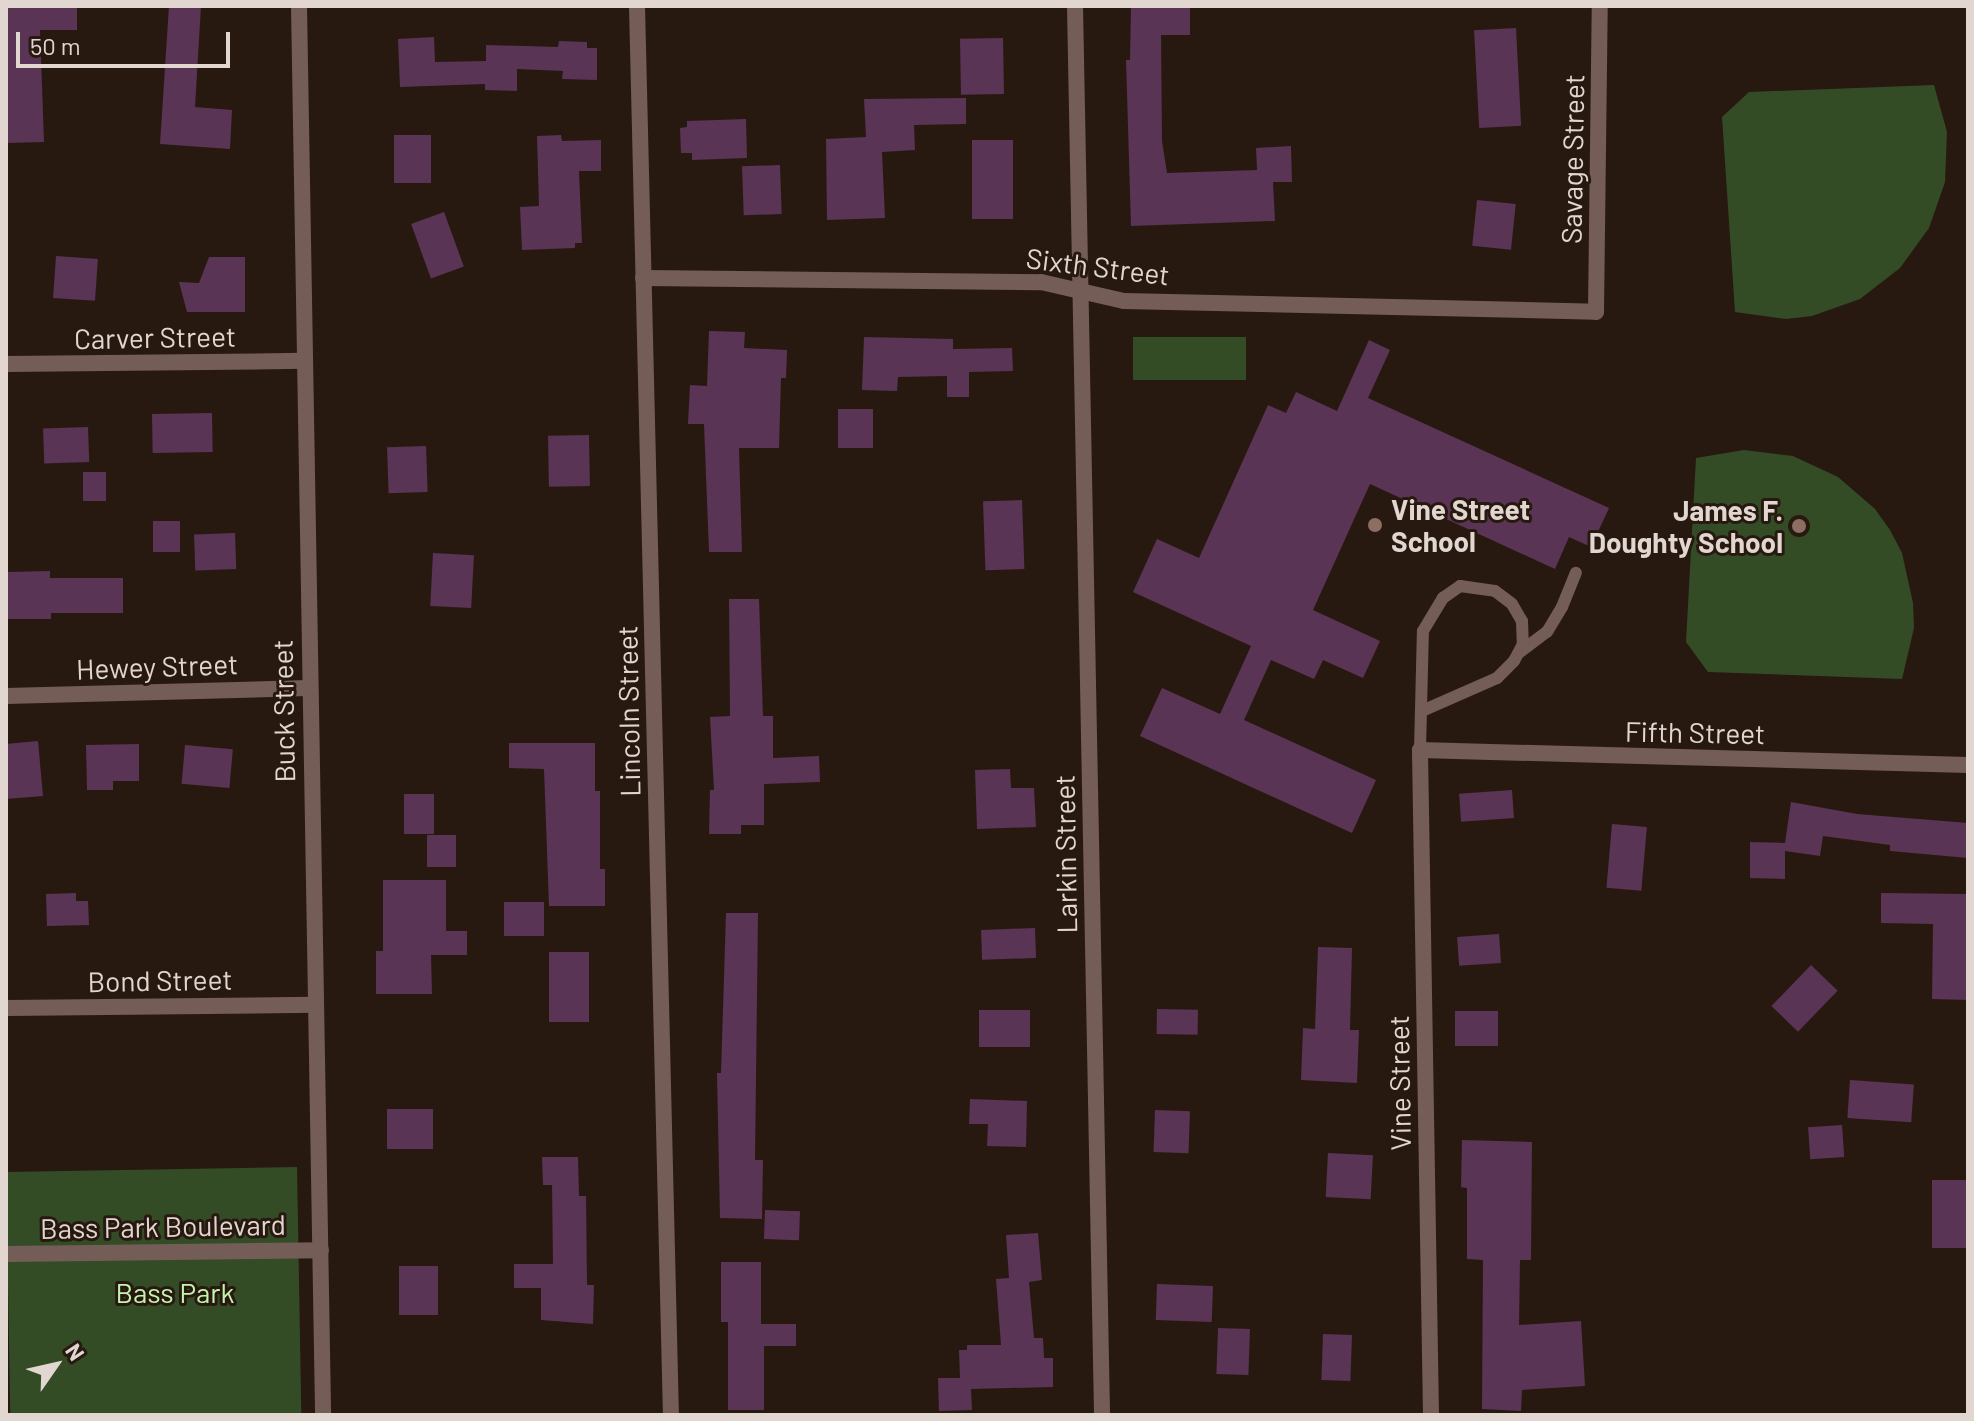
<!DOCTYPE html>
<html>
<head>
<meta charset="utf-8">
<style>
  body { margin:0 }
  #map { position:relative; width:1974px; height:1421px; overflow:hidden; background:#281910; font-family:Barlow,sans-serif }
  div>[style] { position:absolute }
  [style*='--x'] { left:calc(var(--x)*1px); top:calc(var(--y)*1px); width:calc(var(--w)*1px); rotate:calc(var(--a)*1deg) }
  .green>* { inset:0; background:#334c26; transform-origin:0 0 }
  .building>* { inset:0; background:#593455; transform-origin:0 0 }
  .service>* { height:12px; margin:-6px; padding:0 6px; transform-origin:6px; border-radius:6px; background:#755d57 }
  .minor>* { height:16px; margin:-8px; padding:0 8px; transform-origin:8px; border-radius:8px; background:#755d57 }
  .dots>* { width:22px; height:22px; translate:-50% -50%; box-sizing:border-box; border:4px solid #281910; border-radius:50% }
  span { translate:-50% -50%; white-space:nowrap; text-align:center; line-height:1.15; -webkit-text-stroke:6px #281910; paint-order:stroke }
  .street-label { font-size:28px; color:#e1d7d0 }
  .poi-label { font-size:28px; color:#e1d7d0; font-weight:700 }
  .left { translate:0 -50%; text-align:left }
  .right { translate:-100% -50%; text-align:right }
  .park-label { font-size:28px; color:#c4f3ae }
  .frame { position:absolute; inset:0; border:8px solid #e1d7d0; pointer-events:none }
  .north { position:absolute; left:16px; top:1325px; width:80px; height:80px; -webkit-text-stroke:6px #281910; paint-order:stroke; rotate:56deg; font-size:22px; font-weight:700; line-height:32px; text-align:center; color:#e1d7d0 }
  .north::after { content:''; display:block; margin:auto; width:28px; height:36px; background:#e1d7d0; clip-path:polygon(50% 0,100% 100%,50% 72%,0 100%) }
  .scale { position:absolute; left:16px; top:32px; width:214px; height:36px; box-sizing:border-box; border:4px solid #e1d7d0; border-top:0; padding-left:10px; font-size:24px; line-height:28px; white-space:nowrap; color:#e1d7d0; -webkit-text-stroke:6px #281910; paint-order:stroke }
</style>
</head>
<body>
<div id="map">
  <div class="green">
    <i style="clip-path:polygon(1934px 85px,1947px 132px,1945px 182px,1929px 228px,1900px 268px,1860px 299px,1812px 316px,1786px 319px,1735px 312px,1722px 117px,1749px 92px)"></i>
    <i style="left:1133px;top:337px;width:113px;height:43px"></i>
    <i style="clip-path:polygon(1744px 450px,1793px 456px,1838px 477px,1875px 509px,1890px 530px,1902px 553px,1913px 603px,1914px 628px,1902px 679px,1708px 672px,1686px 642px,1696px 458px)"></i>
    <i style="left:297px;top:1167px;width:248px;height:291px;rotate:89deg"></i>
  </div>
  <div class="building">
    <i style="clip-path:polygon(6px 6px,77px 6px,77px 30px,40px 30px,44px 142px,6px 143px)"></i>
    <i style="clip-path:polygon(169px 6px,201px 6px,195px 107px,232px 110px,230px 149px,160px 144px)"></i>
    <i style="clip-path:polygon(1131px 6px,1190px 6px,1190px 35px,1161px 35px,1162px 141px,1167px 173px,1257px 170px,1256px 148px,1291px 146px,1292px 182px,1273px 182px,1275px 221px,1131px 226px,1126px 60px,1130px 60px)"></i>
    <i style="left:1516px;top:28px;width:98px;height:42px;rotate:87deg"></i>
    <i style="clip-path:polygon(434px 37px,435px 62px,486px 61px,486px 45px,558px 47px,559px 41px,587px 42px,587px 48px,597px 48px,597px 80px,562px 79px,563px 71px,517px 69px,517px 91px,485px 90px,485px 84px,400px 87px,398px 39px)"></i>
    <i style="left:1003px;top:38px;width:56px;height:43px;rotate:89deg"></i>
    <i style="clip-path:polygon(966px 98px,966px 124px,914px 125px,915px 150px,882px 152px,885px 218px,827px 220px,826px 139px,866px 137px,864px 99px)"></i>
    <i style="clip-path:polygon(746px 119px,747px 158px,692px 160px,692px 153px,681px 153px,680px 128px,687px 127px,687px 121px)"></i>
    <i style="left:394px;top:135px;width:37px;height:48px"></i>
    <i style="clip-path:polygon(561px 135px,562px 141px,601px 140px,601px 171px,579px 171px,582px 243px,575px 243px,575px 248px,522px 250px,520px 207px,539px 206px,537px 136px)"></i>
    <i style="left:972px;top:140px;width:41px;height:79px"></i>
    <i style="left:780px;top:165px;width:49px;height:38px;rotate:88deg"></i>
    <i style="left:1477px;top:200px;width:39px;height:46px;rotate:6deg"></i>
    <i style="left:444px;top:212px;width:58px;height:35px;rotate:70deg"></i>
    <i style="left:56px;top:256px;width:42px;height:42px;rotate:4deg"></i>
    <i style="clip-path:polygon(209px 257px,245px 257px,245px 312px,187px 312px,179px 282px,199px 283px)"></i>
    <i style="clip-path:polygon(709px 331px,745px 332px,744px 348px,787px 350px,786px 378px,781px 378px,779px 448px,739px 448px,742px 552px,709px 552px,704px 424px,688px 424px,690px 385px,707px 386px)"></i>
    <i style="clip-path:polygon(864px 337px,953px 339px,953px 349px,1012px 348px,1013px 371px,969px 372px,969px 397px,947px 397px,947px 376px,898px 377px,897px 391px,862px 390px)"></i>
    <i style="clip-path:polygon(1369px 340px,1390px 350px,1368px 398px,1609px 508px,1591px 547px,1569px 537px,1555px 569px,1370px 484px,1313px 610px,1380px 641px,1363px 678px,1323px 660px,1314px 679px,1271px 660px,1244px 720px,1376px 780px,1352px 833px,1140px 736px,1162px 688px,1220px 714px,1251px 646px,1133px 592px,1157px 539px,1199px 558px,1268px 405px,1286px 413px,1296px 392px,1337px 411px)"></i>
    <i style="left:838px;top:409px;width:35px;height:39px"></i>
    <i style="left:212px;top:413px;width:39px;height:60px;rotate:89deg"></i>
    <i style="left:88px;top:427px;width:35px;height:45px;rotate:88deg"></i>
    <i style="left:589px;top:435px;width:51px;height:41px;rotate:89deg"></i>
    <i style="left:426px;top:446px;width:46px;height:39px;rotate:88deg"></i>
    <i style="left:83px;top:472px;width:23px;height:29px"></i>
    <i style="left:1022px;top:500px;width:69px;height:39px;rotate:88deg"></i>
    <i style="left:153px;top:521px;width:27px;height:31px"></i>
    <i style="left:235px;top:533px;width:36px;height:41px;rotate:88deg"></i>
    <i style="left:433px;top:553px;width:41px;height:53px;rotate:3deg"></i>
    <i style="clip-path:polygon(50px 571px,50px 578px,123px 578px,123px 613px,51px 613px,51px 619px,7px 619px,7px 572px)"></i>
    <i style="clip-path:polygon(729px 599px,759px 599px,763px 716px,773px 716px,773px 758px,819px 756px,820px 782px,764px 784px,764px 825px,741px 825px,741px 834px,709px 834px,710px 790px,714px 790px,710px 717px,730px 716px)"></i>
    <i style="clip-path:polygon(38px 741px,43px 796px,6px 799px,6px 744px)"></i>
    <i style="clip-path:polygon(509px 743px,595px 743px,595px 791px,600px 791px,600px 869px,605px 869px,605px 906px,549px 906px,544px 769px,509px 768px)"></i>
    <i style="clip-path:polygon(139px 744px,139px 781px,113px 781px,113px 790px,87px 790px,86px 745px)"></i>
    <i style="left:185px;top:745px;width:48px;height:39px;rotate:5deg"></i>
    <i style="clip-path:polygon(1010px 769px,1011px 788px,1034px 788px,1036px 827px,977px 829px,975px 770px)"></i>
    <i style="left:1512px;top:790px;width:28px;height:53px;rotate:86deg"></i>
    <i style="left:404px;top:794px;width:30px;height:40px"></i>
    <i style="clip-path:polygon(1791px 802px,1857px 814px,1968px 823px,1968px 858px,1890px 851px,1890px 845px,1823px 836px,1820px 856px,1785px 851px,1785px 879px,1750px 878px,1750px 842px,1785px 843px)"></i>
    <i style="left:1612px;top:824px;width:35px;height:64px;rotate:5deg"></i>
    <i style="left:427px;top:835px;width:29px;height:32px"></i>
    <i style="clip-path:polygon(383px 880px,446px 880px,446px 931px,467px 931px,467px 955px,431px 955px,432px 994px,376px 994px,376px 951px,383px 951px)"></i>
    <i style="clip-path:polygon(76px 893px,76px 901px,88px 901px,89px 925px,47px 926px,46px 894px)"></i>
    <i style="clip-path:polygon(1881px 893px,1968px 894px,1968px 1000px,1932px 999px,1933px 924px,1881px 923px)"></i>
    <i style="left:504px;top:902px;width:40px;height:34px"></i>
    <i style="clip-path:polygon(726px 913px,758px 913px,755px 1160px,763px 1160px,762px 1219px,720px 1218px,717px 1073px,721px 1073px)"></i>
    <i style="left:1035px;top:928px;width:30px;height:54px;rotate:88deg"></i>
    <i style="left:1499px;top:934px;width:29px;height:42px;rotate:86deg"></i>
    <i style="clip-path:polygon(1318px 947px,1352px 948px,1350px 1030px,1359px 1030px,1357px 1083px,1301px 1080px,1303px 1028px,1315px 1029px)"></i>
    <i style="left:549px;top:952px;width:40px;height:70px"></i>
    <i style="left:1811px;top:965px;width:37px;height:57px;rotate:44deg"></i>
    <i style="left:1157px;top:1009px;width:41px;height:25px;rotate:1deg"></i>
    <i style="left:979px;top:1010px;width:51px;height:37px"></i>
    <i style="left:1498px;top:1011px;width:35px;height:43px;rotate:90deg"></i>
    <i style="left:1850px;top:1080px;width:64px;height:38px;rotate:4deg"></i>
    <i style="clip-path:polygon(970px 1099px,1027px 1101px,1026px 1147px,987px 1146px,988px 1124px,969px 1124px)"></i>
    <i style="left:387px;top:1109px;width:46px;height:40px"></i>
    <i style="left:1155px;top:1110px;width:35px;height:42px;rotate:2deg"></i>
    <i style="left:1842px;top:1125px;width:32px;height:34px;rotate:86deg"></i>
    <i style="clip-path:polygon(1462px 1140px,1532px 1142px,1531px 1260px,1520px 1260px,1519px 1325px,1581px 1321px,1585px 1386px,1522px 1390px,1521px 1411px,1482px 1409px,1483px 1260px,1467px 1259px,1467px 1188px,1461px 1187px)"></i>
    <i style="left:1328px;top:1153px;width:45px;height:44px;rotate:3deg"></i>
    <i style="clip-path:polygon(542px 1157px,578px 1157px,579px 1196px,586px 1196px,587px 1285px,594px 1285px,593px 1324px,541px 1320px,541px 1288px,514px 1288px,514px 1264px,553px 1264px,552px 1185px,543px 1185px)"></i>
    <i style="left:1968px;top:1180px;width:68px;height:36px;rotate:90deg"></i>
    <i style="left:765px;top:1210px;width:35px;height:29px;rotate:2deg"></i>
    <i style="clip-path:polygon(1038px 1233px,1042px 1280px,1029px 1282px,1034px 1338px,1043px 1338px,1044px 1358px,1053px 1358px,1053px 1387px,971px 1389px,972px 1410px,939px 1411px,938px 1378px,960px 1378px,959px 1350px,967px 1350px,967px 1345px,1001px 1345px,996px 1279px,1009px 1278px,1006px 1235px)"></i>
    <i style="clip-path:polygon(721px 1262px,761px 1262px,761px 1324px,796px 1324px,796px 1346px,764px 1346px,764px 1410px,728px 1410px,728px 1322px,721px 1322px)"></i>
    <i style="left:399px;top:1266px;width:39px;height:49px"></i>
    <i style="left:1157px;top:1284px;width:56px;height:36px;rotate:2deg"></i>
    <i style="left:1218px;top:1328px;width:32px;height:46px;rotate:2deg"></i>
    <i style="left:1323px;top:1334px;width:29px;height:46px;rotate:2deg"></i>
  </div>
  <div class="service">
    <i style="--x:1520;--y:652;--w:34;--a:-37"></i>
    <i style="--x:1547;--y:632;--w:29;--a:-59"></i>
    <i style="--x:1562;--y:607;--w:37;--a:-68"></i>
    <i style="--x:1420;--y:750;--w:119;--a:-88.6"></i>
    <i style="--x:1423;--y:631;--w:39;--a:-59"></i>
    <i style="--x:1443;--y:598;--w:21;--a:-35"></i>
    <i style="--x:1460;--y:586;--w:35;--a:8"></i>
    <i style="--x:1495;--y:591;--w:21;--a:37"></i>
    <i style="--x:1512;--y:604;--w:20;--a:60"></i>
    <i style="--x:1522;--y:621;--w:23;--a:88"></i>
    <i style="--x:1523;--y:644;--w:19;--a:118"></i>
    <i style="--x:1514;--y:661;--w:24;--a:135"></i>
    <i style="--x:1497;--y:678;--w:82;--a:156.3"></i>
  </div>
  <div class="minor">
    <i style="--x:299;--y:6;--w:1409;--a:89.02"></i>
    <i style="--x:637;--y:6;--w:1409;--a:88.62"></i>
    <i style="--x:1075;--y:6;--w:1409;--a:88.9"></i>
    <i style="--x:643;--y:278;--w:398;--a:0.6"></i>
    <i style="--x:1041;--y:282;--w:85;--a:12.9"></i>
    <i style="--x:1124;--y:301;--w:472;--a:1.3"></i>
    <i style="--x:1596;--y:312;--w:306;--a:-89.3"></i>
    <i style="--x:6;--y:364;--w:299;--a:-0.6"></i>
    <i style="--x:6;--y:696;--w:303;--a:-1.5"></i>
    <i style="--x:6;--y:1008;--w:309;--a:-0.6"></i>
    <i style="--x:6;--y:1254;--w:315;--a:-0.7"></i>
    <i style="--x:1431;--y:1415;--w:665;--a:-90.95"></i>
    <i style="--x:1420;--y:750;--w:548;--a:1.57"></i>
  </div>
  <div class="dots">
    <i style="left:1375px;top:525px;background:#8d6e63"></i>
    <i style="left:1799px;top:526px;background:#8d6e63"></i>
  </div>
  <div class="street-label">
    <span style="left:1572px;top:159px;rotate:-89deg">Savage Street</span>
    <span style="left:1098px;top:266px;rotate:7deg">Sixth Street</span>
    <span style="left:155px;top:337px;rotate:-1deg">Carver Street</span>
    <span style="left:157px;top:666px;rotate:-2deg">Hewey Street</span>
    <span style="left:283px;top:711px;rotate:-91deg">Buck Street</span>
    <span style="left:628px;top:711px;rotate:-91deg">Lincoln Street</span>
    <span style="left:1695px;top:732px;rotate:1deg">Fifth Street</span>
    <span style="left:1065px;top:854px;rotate:-91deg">Larkin Street</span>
    <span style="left:160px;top:980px;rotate:-1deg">Bond Street</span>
    <span style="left:1399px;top:1083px;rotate:-91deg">Vine Street</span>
    <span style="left:163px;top:1226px;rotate:-1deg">Bass Park Boulevard</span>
  </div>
  <div class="poi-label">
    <span class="left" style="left:1391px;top:525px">Vine Street<br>School</span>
    <span class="right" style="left:1783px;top:526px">James F.<br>Doughty School</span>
  </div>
  <div class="park-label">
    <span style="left:175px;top:1292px">Bass Park</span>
  </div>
  <div class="frame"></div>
  <div class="north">N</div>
  <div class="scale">50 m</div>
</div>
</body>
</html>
